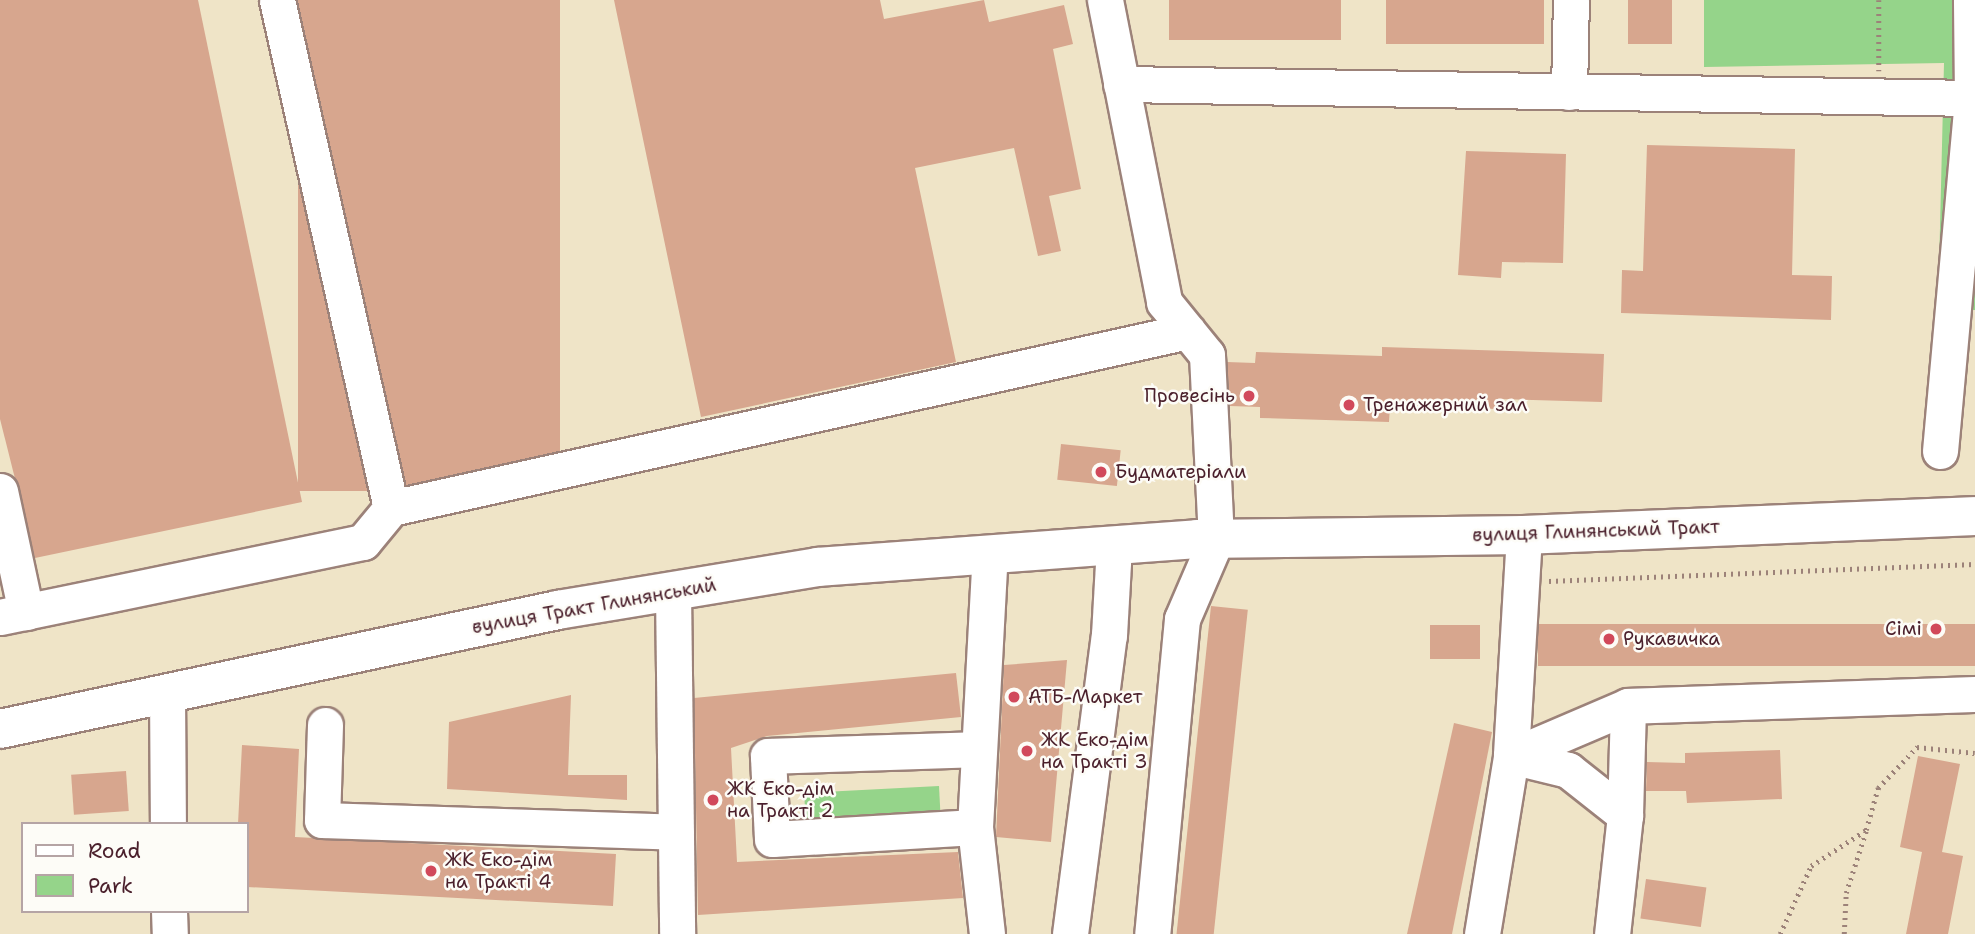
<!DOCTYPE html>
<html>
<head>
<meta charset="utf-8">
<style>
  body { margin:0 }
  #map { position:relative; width:1975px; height:934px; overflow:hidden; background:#efe4c7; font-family:"Shantell Sans",sans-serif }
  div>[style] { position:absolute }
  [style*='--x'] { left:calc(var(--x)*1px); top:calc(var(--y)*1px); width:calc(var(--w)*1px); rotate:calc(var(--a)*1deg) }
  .green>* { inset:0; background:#95d48a; transform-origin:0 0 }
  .building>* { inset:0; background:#d7a68e; transform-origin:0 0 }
  .path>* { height:4.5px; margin-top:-2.25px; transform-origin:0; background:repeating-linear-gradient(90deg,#9c8279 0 2px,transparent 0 7px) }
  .roads { filter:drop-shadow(2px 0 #9c8279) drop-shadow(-2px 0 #9c8279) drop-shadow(0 2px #9c8279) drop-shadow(0 -2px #9c8279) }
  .minor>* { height:35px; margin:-17.5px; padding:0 17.5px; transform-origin:17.5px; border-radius:17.5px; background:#fff }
  .major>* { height:38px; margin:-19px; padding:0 19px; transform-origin:19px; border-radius:19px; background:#fff }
  .dots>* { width:19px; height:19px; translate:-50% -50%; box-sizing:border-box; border:4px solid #fdfcf7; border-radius:50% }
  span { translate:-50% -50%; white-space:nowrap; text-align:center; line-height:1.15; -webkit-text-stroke:5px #fdfcf7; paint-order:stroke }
  .poi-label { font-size:19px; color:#4a1f2b }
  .right { translate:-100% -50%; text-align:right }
  .left { translate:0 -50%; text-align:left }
  .street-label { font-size:19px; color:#4a1f2b }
  .legend { position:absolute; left:21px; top:822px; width:228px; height:91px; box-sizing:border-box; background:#fdfcf7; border:2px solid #b5a4a5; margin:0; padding:9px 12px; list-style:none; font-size:21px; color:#4a1f2b }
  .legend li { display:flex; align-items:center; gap:14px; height:35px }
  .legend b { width:35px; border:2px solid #b5a4a5 }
</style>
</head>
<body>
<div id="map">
  <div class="green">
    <i style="clip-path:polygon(1704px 0,1975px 0,1975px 310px,1938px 310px,1944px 63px,1704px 67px)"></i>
    <i style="left:939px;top:786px;width:37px;height:135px;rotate:87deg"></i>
  </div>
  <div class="building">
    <i style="clip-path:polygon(0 0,198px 0,302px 502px,35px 558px,0 419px)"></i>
    <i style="left:298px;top:0;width:262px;height:491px"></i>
    <i style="clip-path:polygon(614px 0,880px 0,884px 19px,984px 0,989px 22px,1064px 5px,1073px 44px,1053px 49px,1081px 189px,1049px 196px,1061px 251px,1038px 256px,1014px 148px,915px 168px,956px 362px,701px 417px)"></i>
    <i style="left:1169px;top:0;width:172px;height:40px"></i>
    <i style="left:1386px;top:0;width:158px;height:44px"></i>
    <i style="left:1628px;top:0;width:44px;height:44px"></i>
    <i style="clip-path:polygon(1647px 145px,1795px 149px,1792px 275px,1832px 276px,1831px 320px,1621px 313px,1622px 270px,1643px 271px)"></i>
    <i style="clip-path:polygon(1466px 151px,1566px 154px,1563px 263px,1502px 262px,1501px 278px,1458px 275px)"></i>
    <i style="clip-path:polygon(1382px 347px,1604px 354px,1602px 402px,1497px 399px,1497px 409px,1390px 406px,1389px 422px,1260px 418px,1260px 407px,1230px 406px,1227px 362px,1255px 363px,1256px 352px,1382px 356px)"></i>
    <i style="left:1061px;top:444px;width:60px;height:36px;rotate:6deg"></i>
    <i style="left:1211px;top:606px;width:37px;height:330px;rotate:6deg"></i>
    <i style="left:1975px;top:624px;width:42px;height:437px;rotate:90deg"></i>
    <i style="left:1430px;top:625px;width:50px;height:34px"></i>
    <i style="clip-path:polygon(1067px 660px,1051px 842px,996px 837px,1004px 665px)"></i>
    <i style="clip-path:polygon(956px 673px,961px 717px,767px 736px,731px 748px,737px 862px,958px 852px,963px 898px,698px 915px,694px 698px)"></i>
    <i style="clip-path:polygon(571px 695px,568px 775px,627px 775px,627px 800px,447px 789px,449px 722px)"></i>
    <i style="clip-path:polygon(1454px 723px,1492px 732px,1452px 934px,1407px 934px)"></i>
    <i style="clip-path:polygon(242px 745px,299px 749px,295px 837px,616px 854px,613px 906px,247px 887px,247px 824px,238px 824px)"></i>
    <i style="clip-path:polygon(1780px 750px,1782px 799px,1687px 803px,1686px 791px,1646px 791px,1647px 762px,1685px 763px,1685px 753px)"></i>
    <i style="clip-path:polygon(1918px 756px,1960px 764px,1942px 852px,1963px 856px,1948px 934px,1906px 934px,1922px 852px,1900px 847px)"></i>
    <i style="left:126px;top:771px;width:40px;height:55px;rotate:86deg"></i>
    <i style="left:1646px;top:879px;width:61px;height:40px;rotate:8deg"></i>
  </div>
  <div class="path">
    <i style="--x:1879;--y:0;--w:71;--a:90"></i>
    <i style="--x:1549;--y:581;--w:426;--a:-2.3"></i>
    <i style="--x:1780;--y:934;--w:75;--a:-65.5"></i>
    <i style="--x:1811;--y:866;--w:66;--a:-33.2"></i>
    <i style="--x:1866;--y:830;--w:44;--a:-74.1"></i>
    <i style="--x:1878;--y:788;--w:57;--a:-46.4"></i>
    <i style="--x:1917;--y:747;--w:58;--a:5.9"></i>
    <i style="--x:1844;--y:934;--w:41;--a:-87.2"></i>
    <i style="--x:1846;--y:893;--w:65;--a:-72.1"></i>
  </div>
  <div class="roads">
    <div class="minor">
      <i style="--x:277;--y:0;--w:521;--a:77.35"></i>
      <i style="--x:1105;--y:0;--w:308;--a:78.9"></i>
      <i style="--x:1164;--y:302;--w:68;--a:50.9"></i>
      <i style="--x:1207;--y:355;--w:185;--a:87.2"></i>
      <i style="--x:1216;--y:540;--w:86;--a:113.3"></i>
      <i style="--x:1182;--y:619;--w:316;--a:95.4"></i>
      <i style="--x:1121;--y:84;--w:854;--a:0.94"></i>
      <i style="--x:1569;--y:92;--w:92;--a:-88.8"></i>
      <i style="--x:1940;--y:451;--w:354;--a:-84.8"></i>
      <i style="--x:1972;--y:98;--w:98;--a:-90.6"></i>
      <i style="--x:0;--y:491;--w:124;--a:77.9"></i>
      <i style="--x:1524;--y:535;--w:221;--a:93.4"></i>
      <i style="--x:1511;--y:756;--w:59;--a:13.8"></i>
      <i style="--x:1568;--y:770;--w:73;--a:38.3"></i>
      <i style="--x:1625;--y:815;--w:120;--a:96.2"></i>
      <i style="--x:673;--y:591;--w:343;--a:89.3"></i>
      <i style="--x:0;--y:617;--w:371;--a:-11.7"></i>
      <i style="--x:363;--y:542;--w:44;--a:-50.5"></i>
      <i style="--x:391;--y:508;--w:816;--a:-12.52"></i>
      <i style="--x:167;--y:692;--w:132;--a:89.6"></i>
      <i style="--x:325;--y:725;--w:95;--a:91.8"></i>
      <i style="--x:322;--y:820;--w:354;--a:1.9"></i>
      <i style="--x:1625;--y:815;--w:109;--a:-88.4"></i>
      <i style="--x:975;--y:827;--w:203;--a:176.6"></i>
      <i style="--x:772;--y:839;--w:83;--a:-92.8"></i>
      <i style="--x:768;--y:756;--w:211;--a:-1.9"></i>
      <i style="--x:169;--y:911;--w:23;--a:88"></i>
      <i style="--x:987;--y:934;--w:108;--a:-96.4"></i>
      <i style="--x:975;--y:827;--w:273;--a:-86.9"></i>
      <i style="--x:1070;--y:934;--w:302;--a:-82.6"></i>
      <i style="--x:1109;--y:635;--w:90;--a:-86.8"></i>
      <i style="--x:1482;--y:934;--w:180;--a:-80.7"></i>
      <i style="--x:1511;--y:756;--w:127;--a:-23.1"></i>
      <i style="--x:1628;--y:706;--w:347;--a:-2"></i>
    </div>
    <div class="major">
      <i style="--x:0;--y:729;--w:571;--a:-12.04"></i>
      <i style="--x:558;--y:610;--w:263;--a:-9.4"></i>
      <i style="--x:817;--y:567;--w:381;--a:-4.2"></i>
      <i style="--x:1197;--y:539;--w:327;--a:-0.7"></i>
      <i style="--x:1524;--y:535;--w:451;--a:-2.4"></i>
    </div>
  </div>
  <div class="dots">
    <i style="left:1249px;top:396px;background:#d1495b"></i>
    <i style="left:1349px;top:405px;background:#d1495b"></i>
    <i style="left:1101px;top:472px;background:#d1495b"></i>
    <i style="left:1936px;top:629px;background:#d1495b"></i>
    <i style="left:1609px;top:639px;background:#d1495b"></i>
    <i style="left:1014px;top:697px;background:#d1495b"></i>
    <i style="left:1027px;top:751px;background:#d1495b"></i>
    <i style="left:713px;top:800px;background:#d1495b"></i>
    <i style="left:431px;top:871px;background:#d1495b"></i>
  </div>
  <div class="poi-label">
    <span class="right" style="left:1235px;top:396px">Провесінь</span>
    <span class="left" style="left:1363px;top:405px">Тренажерний зал</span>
    <span class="left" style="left:1115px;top:472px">Будматеріали</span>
    <span class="right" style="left:1922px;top:629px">Сімі</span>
    <span class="left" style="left:1623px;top:639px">Рукавичка</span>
    <span class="left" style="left:1028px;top:697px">АТБ-Маркет</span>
    <span class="left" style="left:1041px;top:751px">ЖК Еко-дім<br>на Тракті 3</span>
    <span class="left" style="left:727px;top:800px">ЖК Еко-дім<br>на Тракті 2</span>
    <span class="left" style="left:445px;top:871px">ЖК Еко-дім<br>на Тракті 4</span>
  </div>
  <div class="street-label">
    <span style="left:1596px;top:531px;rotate:-2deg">вулиця Глинянський Тракт</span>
    <span style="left:594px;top:606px;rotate:-10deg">вулиця Тракт Глинянський</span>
  </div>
  <ul class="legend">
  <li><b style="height:9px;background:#fff"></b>Road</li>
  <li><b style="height:19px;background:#95d48a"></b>Park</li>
  </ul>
</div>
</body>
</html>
